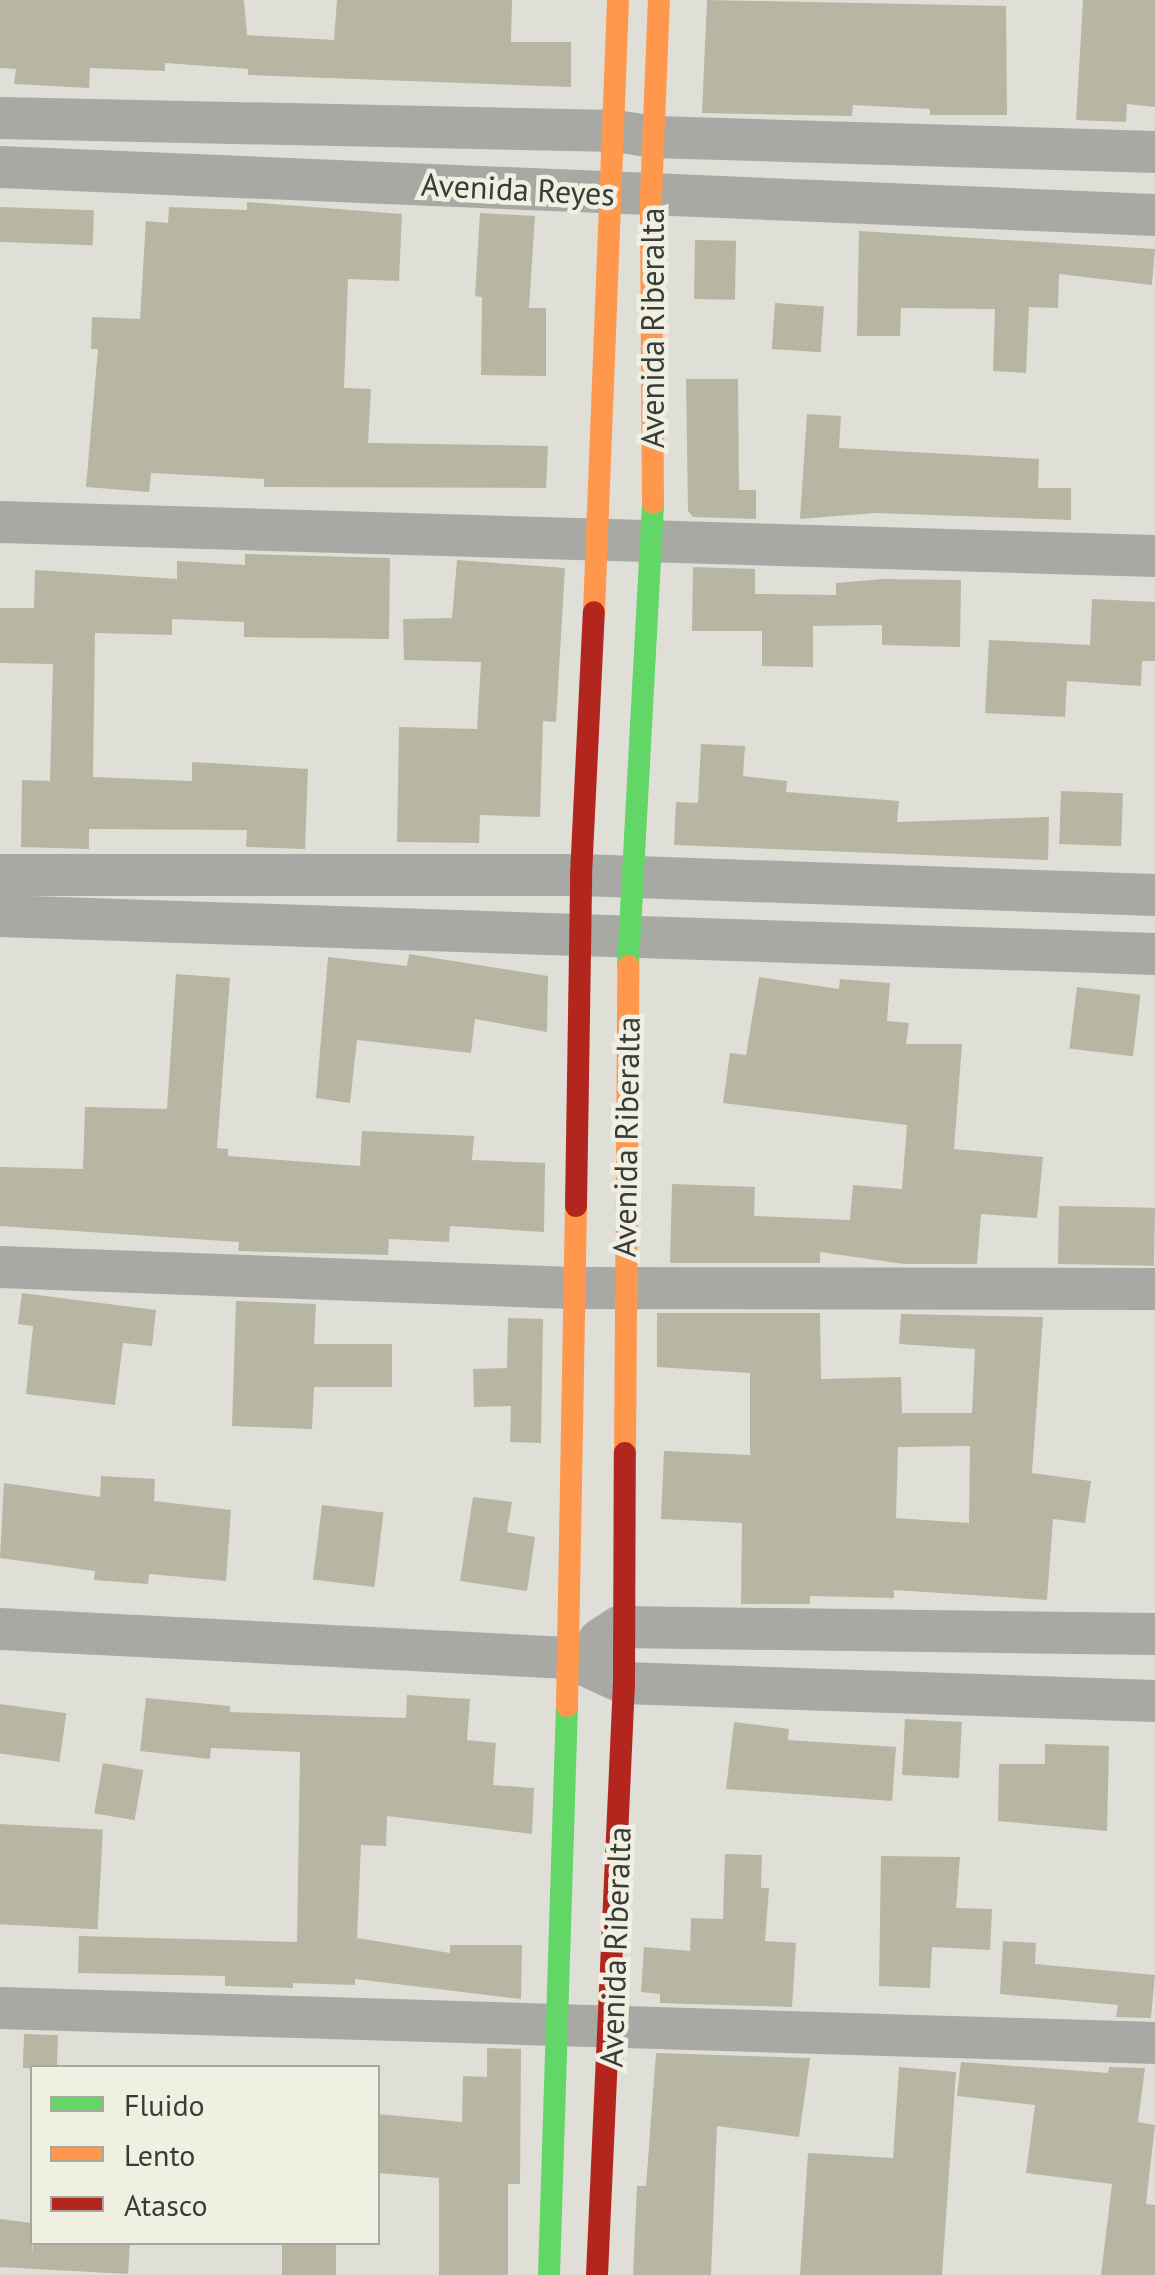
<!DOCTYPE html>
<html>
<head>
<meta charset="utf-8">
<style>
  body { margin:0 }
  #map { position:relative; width:1155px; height:2275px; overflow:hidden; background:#dfdfd8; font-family:"PT Sans",sans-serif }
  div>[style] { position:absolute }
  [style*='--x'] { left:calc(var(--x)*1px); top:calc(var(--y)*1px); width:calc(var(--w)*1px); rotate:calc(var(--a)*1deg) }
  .building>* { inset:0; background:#b7b6a3; transform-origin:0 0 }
  .street>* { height:42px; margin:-21px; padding:0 21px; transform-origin:21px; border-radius:21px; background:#a8a8a5 }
  .fast>* { height:22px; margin:-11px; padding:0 11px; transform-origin:11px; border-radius:11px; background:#63d668 }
  .slow>* { height:22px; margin:-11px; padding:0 11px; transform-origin:11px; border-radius:11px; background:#ff974d }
  .jam>* { height:22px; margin:-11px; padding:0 11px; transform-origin:11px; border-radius:11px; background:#b3261e }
  span { translate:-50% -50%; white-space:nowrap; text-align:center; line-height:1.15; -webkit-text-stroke:9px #efefe2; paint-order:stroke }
  .street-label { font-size:32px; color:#3b3b36 }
  .legend { position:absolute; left:30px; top:2065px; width:350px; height:180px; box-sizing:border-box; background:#efefe2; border:2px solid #a7a79d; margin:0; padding:12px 18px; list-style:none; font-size:30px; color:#3b3b36 }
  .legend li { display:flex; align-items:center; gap:20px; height:50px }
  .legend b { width:50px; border:2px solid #a7a79d }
</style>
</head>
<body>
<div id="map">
  <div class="building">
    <i style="clip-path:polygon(0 0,244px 0,247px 35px,334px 40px,337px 0,512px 0,511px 42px,571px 42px,571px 87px,248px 75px,248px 69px,165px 63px,165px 71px,90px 68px,89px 88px,14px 84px,16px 69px,0 68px)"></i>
    <i style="clip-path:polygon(707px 0,1006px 6px,1007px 115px,930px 115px,930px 109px,853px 105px,852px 116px,702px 113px)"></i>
    <i style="clip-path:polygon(1083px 0,1155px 0,1155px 107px,1127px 104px,1126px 122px,1076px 120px)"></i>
    <i style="clip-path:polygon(247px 202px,402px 214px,399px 281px,348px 279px,344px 388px,371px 389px,368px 443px,548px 446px,546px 488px,264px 487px,264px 479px,151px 473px,149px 492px,86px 487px,98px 349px,91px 349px,92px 317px,140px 319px,146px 221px,168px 223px,169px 207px,247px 210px)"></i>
    <i style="left:0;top:207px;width:94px;height:35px;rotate:2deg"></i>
    <i style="clip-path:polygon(480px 213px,535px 216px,529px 308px,546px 308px,546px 376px,481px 375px,482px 297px,475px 296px)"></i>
    <i style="clip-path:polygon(859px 231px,1155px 249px,1152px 285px,1059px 274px,1058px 308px,1029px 307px,1026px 373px,993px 371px,995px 309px,901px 308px,900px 336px,857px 336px)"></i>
    <i style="left:695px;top:240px;width:41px;height:59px;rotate:1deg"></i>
    <i style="left:775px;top:303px;width:49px;height:46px;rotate:4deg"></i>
    <i style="clip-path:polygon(686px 379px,738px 379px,739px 490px,756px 490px,756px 519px,693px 517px,688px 511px)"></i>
    <i style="clip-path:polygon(807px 414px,841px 416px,839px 448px,1039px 459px,1038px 488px,1071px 488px,1071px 520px,875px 513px,800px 519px)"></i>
    <i style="clip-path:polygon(245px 554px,390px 558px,389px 639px,244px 637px,244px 622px,172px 619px,172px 635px,95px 633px,93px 777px,192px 781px,192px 762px,308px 769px,305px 849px,246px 847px,247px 830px,89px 829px,89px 849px,21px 847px,22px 780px,50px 781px,53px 664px,0 663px,0 608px,34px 608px,35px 570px,177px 579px,177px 561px,245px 565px)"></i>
    <i style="clip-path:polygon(457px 560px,565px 568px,556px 722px,543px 721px,540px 817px,480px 815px,479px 843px,397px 842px,399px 727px,477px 729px,481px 662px,404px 660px,403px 619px,452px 618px)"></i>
    <i style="clip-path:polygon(693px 567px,755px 569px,755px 594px,836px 595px,836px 583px,883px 579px,961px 580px,960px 647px,882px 645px,882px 625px,813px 626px,813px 667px,762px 666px,762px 631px,692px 631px)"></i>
    <i style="clip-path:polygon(1092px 599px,1155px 602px,1155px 661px,1142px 661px,1141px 686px,1067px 681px,1065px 717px,985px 713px,989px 640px,1090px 645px)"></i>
    <i style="clip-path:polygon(701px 744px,745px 746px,743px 776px,787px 781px,786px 792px,899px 801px,897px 822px,1049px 817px,1048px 860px,674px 845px,676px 802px,698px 803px)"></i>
    <i style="left:1061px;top:791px;width:62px;height:53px;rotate:2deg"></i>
    <i style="clip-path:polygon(409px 954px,548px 976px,547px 1032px,475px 1019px,471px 1053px,357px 1040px,350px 1103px,316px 1098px,328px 957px,407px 966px)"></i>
    <i style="clip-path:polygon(176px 974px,230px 978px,217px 1148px,228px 1149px,228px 1156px,360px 1166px,362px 1131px,474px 1136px,472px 1160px,545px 1163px,544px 1232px,450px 1226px,449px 1242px,389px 1239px,388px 1255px,238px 1251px,239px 1242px,0 1226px,0 1167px,83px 1169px,85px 1107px,167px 1109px)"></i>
    <i style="clip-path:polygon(759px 977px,839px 989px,840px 979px,890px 983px,887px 1021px,909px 1023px,906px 1044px,962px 1044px,954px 1149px,1043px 1157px,1037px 1218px,981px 1214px,977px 1264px,904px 1264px,820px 1252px,820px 1263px,670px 1263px,672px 1184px,755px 1187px,754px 1216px,850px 1220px,853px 1185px,902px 1189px,907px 1125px,723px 1103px,730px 1053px,746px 1055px)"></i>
    <i style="left:1077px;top:987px;width:64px;height:62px;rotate:7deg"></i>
    <i style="left:1059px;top:1206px;width:96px;height:58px;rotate:1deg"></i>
    <i style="clip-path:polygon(22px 1293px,156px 1310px,152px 1346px,123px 1343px,115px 1405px,26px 1394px,33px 1326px,18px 1324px)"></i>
    <i style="clip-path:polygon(236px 1301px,316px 1304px,314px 1344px,392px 1344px,392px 1387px,314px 1387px,312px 1429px,232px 1426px)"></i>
    <i style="clip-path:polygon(evenodd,657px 1313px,820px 1313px,821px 1379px,901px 1377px,902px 1413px,972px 1413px,975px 1349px,899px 1344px,901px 1314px,1043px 1317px,1032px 1473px,1091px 1481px,1085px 1523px,1053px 1519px,1047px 1600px,894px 1590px,894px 1598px,810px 1596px,810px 1604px,741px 1604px,742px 1523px,661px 1519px,664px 1451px,750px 1455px,750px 1373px,657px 1367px,657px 1313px,970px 1446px,969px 1523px,896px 1518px,898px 1447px,970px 1446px)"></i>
    <i style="clip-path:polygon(508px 1318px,543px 1319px,541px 1443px,510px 1442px,511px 1406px,474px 1407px,473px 1369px,507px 1368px)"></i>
    <i style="clip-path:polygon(101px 1476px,155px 1479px,154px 1501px,231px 1510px,226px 1581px,149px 1574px,148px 1584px,94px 1580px,95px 1571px,0 1558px,4px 1483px,100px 1497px)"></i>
    <i style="clip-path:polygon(473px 1497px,512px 1502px,507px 1532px,535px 1537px,527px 1591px,460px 1581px)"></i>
    <i style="left:322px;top:1505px;width:62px;height:75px;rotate:7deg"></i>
    <i style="clip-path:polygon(407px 1695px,470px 1699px,467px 1740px,496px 1743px,493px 1785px,534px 1788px,532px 1834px,387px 1816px,386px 1846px,361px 1845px,357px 1938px,450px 1953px,450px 1945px,522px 1945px,521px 1999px,355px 1979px,355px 1985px,293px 1983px,293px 1988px,225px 1986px,225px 1976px,78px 1973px,79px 1936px,297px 1942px,300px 1752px,211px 1748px,210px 1759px,140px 1751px,146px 1698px,230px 1706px,230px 1712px,406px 1718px)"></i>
    <i style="left:0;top:1704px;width:67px;height:49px;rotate:8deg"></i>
    <i style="left:905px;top:1719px;width:57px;height:56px;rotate:3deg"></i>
    <i style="clip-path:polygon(734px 1722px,789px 1729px,788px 1740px,896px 1747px,892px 1801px,726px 1789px)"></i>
    <i style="clip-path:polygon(1045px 1744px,1109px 1746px,1107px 1831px,998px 1821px,999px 1764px,1045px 1764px)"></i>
    <i style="left:103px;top:1763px;width:41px;height:51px;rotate:10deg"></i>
    <i style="left:0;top:1824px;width:103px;height:100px;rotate:3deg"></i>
    <i style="clip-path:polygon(725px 1854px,762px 1855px,761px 1888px,769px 1888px,765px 1941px,796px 1943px,792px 2007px,660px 2003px,660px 1994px,641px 1992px,644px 1947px,690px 1951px,691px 1918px,723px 1919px)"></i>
    <i style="clip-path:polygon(881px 1856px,960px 1857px,956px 1908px,992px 1909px,990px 1950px,932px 1947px,930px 1988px,879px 1986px)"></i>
    <i style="clip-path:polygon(1003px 1941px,1036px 1943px,1035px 1964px,1155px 1975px,1151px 2018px,1116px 2017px,1118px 2005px,1000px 1994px)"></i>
    <i style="left:24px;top:2034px;width:34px;height:34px;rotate:2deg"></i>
    <i style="clip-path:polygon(487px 2048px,521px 2049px,520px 2184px,508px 2184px,508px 2275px,439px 2275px,439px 2178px,378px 2173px,378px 2114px,462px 2122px,463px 2076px,487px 2077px)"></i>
    <i style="clip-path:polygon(656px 2053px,810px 2058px,799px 2137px,717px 2126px,711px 2275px,633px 2275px,637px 2186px,646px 2186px)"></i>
    <i style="clip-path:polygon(961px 2062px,1108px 2073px,1109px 2067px,1145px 2068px,1138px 2122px,1155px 2125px,1146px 2204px,1155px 2205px,1155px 2275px,1101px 2275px,1112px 2184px,1026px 2173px,1035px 2105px,957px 2096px)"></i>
    <i style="clip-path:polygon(899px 2067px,956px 2072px,942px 2275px,800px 2275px,808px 2153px,893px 2158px)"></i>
    <i style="clip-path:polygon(0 2219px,32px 2223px,32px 2255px,33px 2242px,130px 2242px,128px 2274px,0 2267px)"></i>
    <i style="left:282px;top:2242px;width:54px;height:33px"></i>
  </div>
  <div class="street">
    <i style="--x:0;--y:118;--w:616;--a:1.21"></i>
    <i style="--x:616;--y:131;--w:38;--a:9"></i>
    <i style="--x:654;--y:137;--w:501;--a:1.71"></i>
    <i style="--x:0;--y:167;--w:1156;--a:2.38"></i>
    <i style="--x:0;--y:522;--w:1156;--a:1.69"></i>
    <i style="--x:0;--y:875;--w:581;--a:0"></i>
    <i style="--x:581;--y:875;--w:574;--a:2"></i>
    <i style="--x:0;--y:916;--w:1156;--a:1.88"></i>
    <i style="--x:0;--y:1267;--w:572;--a:2.1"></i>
    <i style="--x:572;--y:1288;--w:583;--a:0.1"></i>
    <i style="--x:0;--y:1629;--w:570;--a:2.92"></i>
    <i style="--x:569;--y:1658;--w:60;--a:24.4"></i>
    <i style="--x:624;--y:1683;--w:531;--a:1.94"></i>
    <i style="--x:599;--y:1640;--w:24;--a:-33"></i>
    <i style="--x:619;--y:1627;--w:536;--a:0.75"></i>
    <i style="--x:0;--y:2008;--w:1156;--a:1.74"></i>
  </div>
  <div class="fast">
    <i style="--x:628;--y:966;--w:464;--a:-86.9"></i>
    <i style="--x:549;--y:2275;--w:569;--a:-88.19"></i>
  </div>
  <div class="slow">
    <i style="--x:653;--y:503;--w:306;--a:-90.4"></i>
    <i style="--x:651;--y:197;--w:197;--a:-87.7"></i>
    <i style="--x:594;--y:612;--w:612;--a:-87.75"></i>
    <i style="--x:625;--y:1453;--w:487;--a:-89.6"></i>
    <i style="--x:567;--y:1706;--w:500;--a:-88.97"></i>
  </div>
  <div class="jam">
    <i style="--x:576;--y:1206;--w:331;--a:-89.1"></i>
    <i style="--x:581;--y:875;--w:263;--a:-87.2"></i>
    <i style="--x:597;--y:2275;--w:593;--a:-87.39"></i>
    <i style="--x:624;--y:1683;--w:230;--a:-89.8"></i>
  </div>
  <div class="street-label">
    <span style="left:518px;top:189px;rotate:3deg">Avenida Reyes</span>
    <span style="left:652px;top:328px;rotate:-90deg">Avenida Riberalta</span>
    <span style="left:626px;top:1137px;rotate:-89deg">Avenida Riberalta</span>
    <span style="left:615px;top:1947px;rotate:-88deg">Avenida Riberalta</span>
  </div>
  <ul class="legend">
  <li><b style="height:12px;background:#63d668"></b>Fluido</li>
  <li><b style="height:12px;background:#ff974d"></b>Lento</li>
  <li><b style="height:12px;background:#b3261e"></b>Atasco</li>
  </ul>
</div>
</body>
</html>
